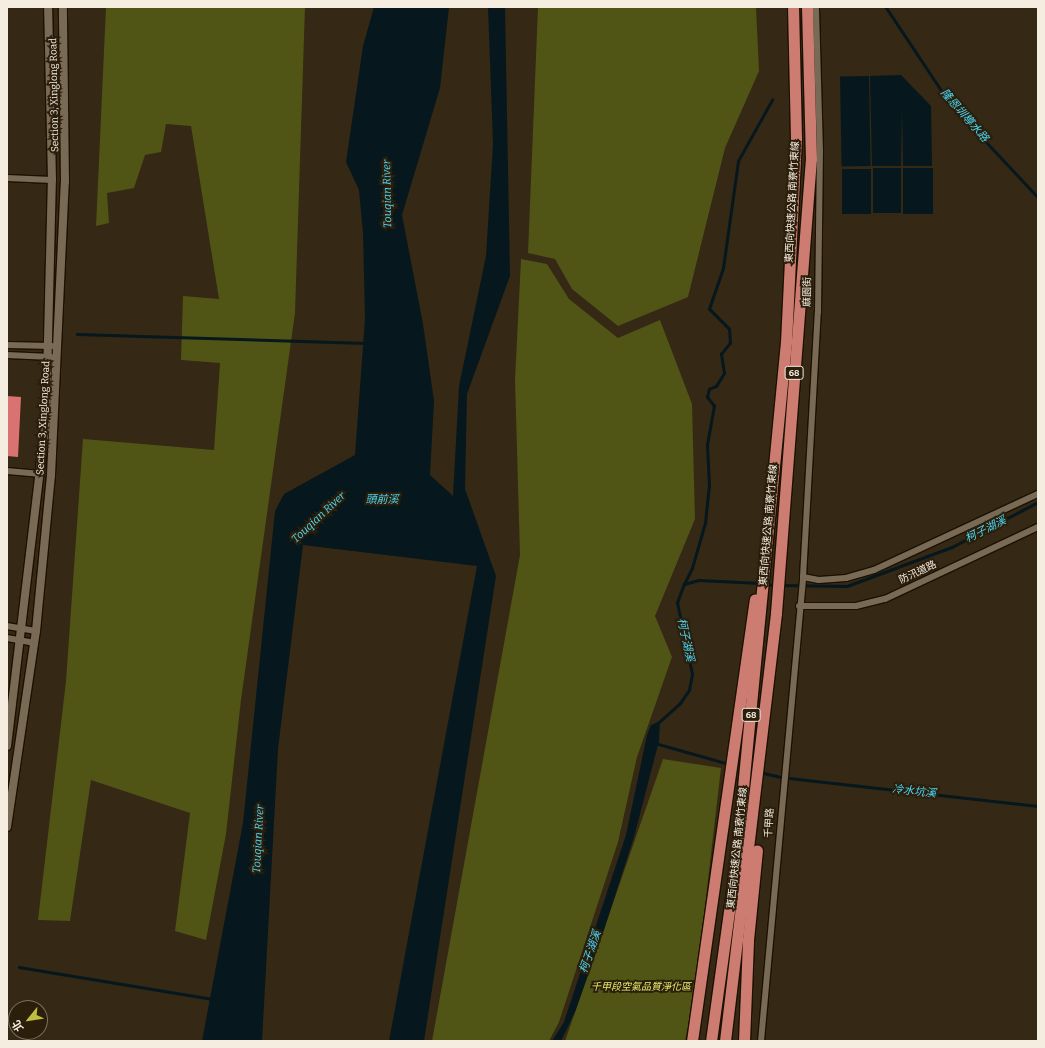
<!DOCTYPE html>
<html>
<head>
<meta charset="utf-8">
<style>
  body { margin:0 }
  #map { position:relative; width:1045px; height:1048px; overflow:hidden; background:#352815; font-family:Bitter,"Noto Sans TC",serif }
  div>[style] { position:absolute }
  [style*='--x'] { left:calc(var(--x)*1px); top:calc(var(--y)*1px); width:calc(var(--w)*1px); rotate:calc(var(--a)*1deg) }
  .green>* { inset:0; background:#505415 }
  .water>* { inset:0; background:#06181d; transform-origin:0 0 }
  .stream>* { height:2.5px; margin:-1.25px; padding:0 1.25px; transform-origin:1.25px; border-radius:1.25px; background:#06181d }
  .building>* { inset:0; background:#d97371 }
  .roads { filter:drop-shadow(1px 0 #1c1101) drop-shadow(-1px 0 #1c1101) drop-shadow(0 1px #1c1101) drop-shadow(0 -1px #1c1101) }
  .street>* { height:6px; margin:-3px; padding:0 3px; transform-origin:3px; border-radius:3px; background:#796a55 }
  .secondary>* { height:8px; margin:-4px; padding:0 4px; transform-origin:4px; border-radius:4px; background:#796a55 }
  .highway>* { height:11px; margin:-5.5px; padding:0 5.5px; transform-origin:5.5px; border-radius:5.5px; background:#cc7c71 }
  span { translate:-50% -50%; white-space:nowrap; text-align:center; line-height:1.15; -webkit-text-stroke:4px #2b1e0b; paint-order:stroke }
  .shield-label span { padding:1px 3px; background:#2b1e0b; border:1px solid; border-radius:3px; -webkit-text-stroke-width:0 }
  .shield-label { font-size:9px; color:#f6ede1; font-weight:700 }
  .street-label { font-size:10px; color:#f6ede1 }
  .park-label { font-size:10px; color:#e6ef68; font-style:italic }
  .water-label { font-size:11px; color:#4ad8f8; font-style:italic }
  .frame { position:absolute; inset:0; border:8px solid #f6ede1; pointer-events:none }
  .north { position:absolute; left:8px; top:1000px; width:40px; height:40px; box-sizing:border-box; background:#2b1e0b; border:1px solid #7c7161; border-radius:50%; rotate:240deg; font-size:11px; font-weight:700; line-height:16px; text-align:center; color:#f6ede1 }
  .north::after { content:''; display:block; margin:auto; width:14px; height:18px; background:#c0be41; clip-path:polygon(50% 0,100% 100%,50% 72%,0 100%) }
</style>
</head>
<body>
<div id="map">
  <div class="green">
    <i style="clip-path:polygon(106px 7px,305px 7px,295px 313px,241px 700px,226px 834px,206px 940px,175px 931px,190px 813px,91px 780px,70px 921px,38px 920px,66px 681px,83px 439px,214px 450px,220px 363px,181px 360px,183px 296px,219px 299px,191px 126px,166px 124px,161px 152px,145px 155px,134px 188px,107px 193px,109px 223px,96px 226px)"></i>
    <i style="clip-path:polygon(538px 7px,756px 7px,759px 71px,725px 148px,688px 297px,618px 326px,572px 289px,555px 259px,528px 253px)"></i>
    <i style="clip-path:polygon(521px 259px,547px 264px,569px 299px,618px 338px,660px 320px,692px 404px,695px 519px,655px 616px,672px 657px,637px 757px,618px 842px,559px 1022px,549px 1041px,432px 1041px,520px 555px,515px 380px)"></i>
    <i style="clip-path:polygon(663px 759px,721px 768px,695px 992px,685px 1041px,565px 1041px)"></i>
  </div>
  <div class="water">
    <i style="clip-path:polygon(374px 7px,449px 7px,440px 88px,402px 215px,423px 324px,434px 401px,430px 475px,453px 496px,459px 386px,486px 256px,493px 144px,488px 7px,505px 7px,510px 276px,467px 394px,465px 489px,496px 576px,424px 1041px,389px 1041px,477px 566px,303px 545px,278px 749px,262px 1041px,202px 1041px,243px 823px,275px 511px,284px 494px,355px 455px,365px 319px,363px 233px,359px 190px,346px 162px,363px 46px)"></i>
    <i style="clip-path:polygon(901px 75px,931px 106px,932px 166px,903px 166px,902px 107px,901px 166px,872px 166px,870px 76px)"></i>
    <i style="left:869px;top:76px;width:90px;height:29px;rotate:89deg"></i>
    <i style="left:901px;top:168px;width:45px;height:28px;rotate:90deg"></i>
    <i style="left:903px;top:168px;width:30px;height:46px"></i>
    <i style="left:842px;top:169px;width:29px;height:45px"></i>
    <i style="clip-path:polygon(660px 721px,659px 741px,634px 837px,604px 930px,575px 1012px,561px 1041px,552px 1041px,564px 1022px,626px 835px,647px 735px,651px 725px)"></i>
  </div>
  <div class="stream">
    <i style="--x:886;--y:7;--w:114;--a:56.4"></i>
    <i style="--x:949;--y:102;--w:130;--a:46.9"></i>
    <i style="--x:77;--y:334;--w:289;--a:1.8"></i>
    <i style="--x:684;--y:584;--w:18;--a:-63"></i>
    <i style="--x:692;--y:568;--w:47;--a:-73.9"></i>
    <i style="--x:705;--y:523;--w:37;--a:-84"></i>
    <i style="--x:709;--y:486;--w:41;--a:-92.8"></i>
    <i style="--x:707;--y:445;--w:40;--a:-80"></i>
    <i style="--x:714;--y:406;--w:11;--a:-128"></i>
    <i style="--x:707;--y:397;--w:8;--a:-76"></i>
    <i style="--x:709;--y:389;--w:8;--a:-23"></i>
    <i style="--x:716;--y:386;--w:15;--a:-58"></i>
    <i style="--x:724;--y:373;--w:19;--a:-99"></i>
    <i style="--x:721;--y:354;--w:14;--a:-51"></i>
    <i style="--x:730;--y:343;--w:14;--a:-94"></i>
    <i style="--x:729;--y:329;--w:28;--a:-135"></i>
    <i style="--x:709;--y:309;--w:43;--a:-71.1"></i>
    <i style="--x:723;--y:268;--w:108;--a:-82"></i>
    <i style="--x:738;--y:161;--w:70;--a:-60.9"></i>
    <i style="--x:765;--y:584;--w:11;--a:5"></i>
    <i style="--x:781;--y:585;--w:66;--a:0.9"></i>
    <i style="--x:847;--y:586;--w:112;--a:-20.4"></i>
    <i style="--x:952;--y:547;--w:97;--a:-27.6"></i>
    <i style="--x:658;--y:723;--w:30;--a:-42"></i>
    <i style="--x:680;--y:703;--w:16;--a:-55"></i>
    <i style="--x:689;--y:690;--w:16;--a:-79"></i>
    <i style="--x:692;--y:674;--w:73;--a:-101.9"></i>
    <i style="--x:677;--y:603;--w:20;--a:-70"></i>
    <i style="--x:684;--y:584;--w:16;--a:-15"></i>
    <i style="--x:699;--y:580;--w:61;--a:2.8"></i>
    <i style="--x:655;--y:743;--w:77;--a:15.8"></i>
    <i style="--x:759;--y:772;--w:22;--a:13"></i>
    <i style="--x:789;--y:778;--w:251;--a:6.4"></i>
    <i style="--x:19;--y:967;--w:196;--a:9.4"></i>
  </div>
  <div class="building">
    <i style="clip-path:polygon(7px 396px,21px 397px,18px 457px,7px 456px)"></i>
  </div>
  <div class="roads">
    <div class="street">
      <i style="--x:7;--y:178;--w:45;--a:2.5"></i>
      <i style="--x:7;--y:345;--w:45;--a:1.3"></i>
      <i style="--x:7;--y:355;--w:44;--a:2.6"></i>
      <i style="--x:7;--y:471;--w:34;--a:5"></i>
      <i style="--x:803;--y:577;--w:16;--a:11"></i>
      <i style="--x:819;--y:580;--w:27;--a:-4"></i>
      <i style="--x:846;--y:578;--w:29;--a:-16"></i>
      <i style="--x:874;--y:570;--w:181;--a:-24.9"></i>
      <i style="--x:799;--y:606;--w:57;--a:0"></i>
      <i style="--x:856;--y:606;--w:30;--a:-14"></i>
      <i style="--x:885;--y:599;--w:169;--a:-25.2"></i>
      <i style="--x:7;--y:626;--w:29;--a:10"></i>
      <i style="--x:7;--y:638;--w:27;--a:10"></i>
      <i style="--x:761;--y:1041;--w:466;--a:-84.8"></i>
      <i style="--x:803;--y:577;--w:265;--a:-86.8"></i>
      <i style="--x:818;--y:312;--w:160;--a:-89.3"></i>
      <i style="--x:820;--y:152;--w:145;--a:-91.6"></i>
    </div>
    <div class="secondary">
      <i style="--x:7;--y:746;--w:327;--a:-83.2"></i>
      <i style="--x:46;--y:421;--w:241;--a:-88.6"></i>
      <i style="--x:52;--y:180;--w:173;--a:-91.3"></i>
      <i style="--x:7;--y:827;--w:198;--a:-81.6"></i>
      <i style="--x:36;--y:631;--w:157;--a:-84.5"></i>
      <i style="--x:51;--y:475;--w:293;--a:-87.3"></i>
      <i style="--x:65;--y:182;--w:175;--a:-90.7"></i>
    </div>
    <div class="highway">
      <i style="--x:692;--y:1041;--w:446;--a:-81.9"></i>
      <i style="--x:711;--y:1041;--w:183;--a:-82.1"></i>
      <i style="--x:736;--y:860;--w:520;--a:-84.49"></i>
      <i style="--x:786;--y:342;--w:204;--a:-87.2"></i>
      <i style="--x:796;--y:138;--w:131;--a:-91.3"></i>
      <i style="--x:725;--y:1041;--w:431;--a:-83.2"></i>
      <i style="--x:776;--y:613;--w:455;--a:-85.6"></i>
      <i style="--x:811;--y:159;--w:152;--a:-91.5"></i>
      <i style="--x:744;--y:1041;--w:101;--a:-87.7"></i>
      <i style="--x:748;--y:940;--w:90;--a:-84.3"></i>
    </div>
  </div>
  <div class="shield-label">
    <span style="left:794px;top:373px">68</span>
    <span style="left:751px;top:715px">68</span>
  </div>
  <div class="street-label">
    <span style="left:55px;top:95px;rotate:-91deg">Section 3, Xinglong Road</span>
    <span style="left:793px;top:202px;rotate:-87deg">東西向快速公路 南寮竹東線</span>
    <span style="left:808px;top:292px;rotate:-89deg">麻園街</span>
    <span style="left:44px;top:418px;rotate:-87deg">Section 3, Xinglong Road</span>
    <span style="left:769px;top:525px;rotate:-85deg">東西向快速公路 南寮竹東線</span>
    <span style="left:918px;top:573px;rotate:-25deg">防汛道路</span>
    <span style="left:770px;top:823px;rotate:-86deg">千甲路</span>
    <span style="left:738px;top:848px;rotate:-84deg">東西向快速公路 南寮竹東線</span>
  </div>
  <div class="park-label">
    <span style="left:641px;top:988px">千甲段空氣品質淨化區</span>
  </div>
  <div class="water-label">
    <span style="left:964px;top:116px;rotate:49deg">隆恩圳導水路</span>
    <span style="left:388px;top:194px;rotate:-91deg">Touqian River</span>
    <span style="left:382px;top:500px">頭前溪</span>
    <span style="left:319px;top:518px;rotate:-43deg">Touqian River</span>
    <span style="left:986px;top:530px;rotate:-27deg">柯子湖溪</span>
    <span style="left:685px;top:640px;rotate:78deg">柯子湖溪</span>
    <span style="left:914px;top:792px;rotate:6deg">冷水坑溪</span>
    <span style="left:259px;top:839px;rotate:-87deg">Touqian River</span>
    <span style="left:591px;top:952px;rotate:-71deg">柯子湖溪</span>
  </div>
  <div class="frame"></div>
  <div class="north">北</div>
</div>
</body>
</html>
